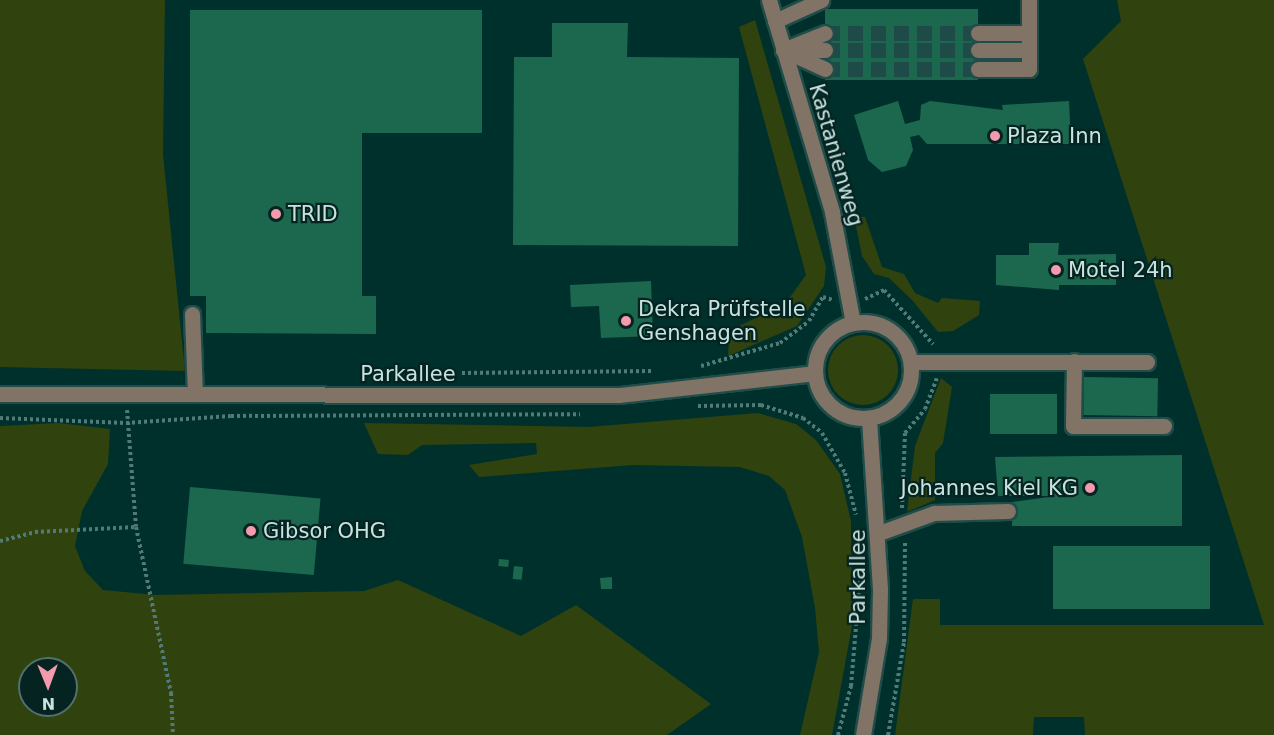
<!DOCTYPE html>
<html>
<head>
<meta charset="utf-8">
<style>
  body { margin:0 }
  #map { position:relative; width:1274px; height:735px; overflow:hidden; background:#00302c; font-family:"DejaVu Sans",sans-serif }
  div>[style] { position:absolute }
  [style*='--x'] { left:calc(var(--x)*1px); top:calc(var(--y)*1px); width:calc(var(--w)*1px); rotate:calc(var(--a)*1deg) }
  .green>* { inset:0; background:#30420e }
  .round { border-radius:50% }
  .building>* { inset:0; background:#1c684f; transform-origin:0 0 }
  .minor-tunnel>* { height:15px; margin-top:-7.5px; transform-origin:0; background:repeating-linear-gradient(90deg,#1e4b47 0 15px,transparent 0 23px) }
  .path>* { height:4px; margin-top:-2px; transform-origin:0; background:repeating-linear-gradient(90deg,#527a76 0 3px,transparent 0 6px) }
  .roads { filter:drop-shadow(2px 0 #204d49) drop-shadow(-2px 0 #204d49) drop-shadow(0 2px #204d49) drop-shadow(0 -2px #204d49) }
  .minor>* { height:15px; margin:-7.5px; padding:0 7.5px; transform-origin:7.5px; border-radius:7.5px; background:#817365 }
  .minor>.ring { margin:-7.5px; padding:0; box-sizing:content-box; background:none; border:15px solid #817365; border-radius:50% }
  .dots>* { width:16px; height:16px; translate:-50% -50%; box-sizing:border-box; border:3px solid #052421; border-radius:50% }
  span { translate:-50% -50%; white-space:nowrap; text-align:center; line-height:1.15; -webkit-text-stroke:4.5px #052421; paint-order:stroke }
  .poi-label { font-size:21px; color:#c7e3e0 }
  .left { translate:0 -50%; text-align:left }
  .right { translate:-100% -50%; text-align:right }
  .street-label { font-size:21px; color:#c7e3e0 }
  .north { position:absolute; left:18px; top:657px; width:60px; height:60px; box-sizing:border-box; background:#052421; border:2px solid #53706d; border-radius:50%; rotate:179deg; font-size:16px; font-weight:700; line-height:24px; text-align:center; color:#c7e3e0 }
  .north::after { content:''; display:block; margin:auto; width:21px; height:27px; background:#f39aac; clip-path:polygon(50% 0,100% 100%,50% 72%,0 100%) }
</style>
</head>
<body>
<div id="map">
  <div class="green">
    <i style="clip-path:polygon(0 0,165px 0,163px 154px,185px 371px,0 367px)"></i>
    <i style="clip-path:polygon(1117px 0,1274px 0,1274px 735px,1085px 735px,1084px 717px,1034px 717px,1033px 735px,895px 735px,913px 599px,940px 599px,940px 625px,1264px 625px,1083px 59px,1121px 21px)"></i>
    <i style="clip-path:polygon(755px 20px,826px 267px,824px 286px,797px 326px,728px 356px,729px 338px,739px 326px,785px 304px,806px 275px,739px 27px)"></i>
    <i style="clip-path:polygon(854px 216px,865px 217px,882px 267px,904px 274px,915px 293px,938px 303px,942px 298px,980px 301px,979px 315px,953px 331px,938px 332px,912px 300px,889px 278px,874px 274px,862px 256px)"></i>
    <i class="round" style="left:828px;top:335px;width:70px;height:70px"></i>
    <i style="clip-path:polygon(941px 378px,952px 387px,943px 443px,935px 453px,935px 500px,907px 512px,915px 446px)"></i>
    <i style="clip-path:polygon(758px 413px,796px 424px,816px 440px,840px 474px,851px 521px,852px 626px,832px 735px,800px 735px,819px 652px,815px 608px,802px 537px,785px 490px,769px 476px,740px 467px,633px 465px,479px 477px,469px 465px,537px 454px,536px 443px,422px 445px,408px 455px,378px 454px,364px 423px,588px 427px)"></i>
    <i style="clip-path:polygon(evenodd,58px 423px,110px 429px,108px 464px,82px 511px,75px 546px,85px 571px,103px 590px,156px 595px,364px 591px,398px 580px,521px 636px,576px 605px,711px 704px,667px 735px,0 735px,0 426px,58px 423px,30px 669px,66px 669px,66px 705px,30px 705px,30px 669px)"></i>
  </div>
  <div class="building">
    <i style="left:825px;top:9px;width:153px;height:71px"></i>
    <i style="clip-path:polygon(190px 10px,482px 10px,482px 133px,362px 133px,362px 296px,376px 296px,376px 334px,206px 333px,206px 296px,190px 296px)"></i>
    <i style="clip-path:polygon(552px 23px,628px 23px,627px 57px,739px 58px,738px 246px,513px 245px,514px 57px,552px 57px)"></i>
    <i style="clip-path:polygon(898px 101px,905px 124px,920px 120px,921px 105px,930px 101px,1003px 110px,1002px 105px,1069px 101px,1071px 144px,927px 144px,919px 135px,910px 137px,913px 150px,906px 166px,882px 172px,868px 160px,854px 115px)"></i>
    <i style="clip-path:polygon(1029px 243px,1059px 243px,1058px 255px,1116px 254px,1116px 285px,1059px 285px,1059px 290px,996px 285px,996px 255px,1029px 255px)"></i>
    <i style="clip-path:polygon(651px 281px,653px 336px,601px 338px,599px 306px,571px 307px,570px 285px)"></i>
    <i style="left:1084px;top:377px;width:74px;height:38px;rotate:1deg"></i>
    <i style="left:990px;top:394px;width:67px;height:40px"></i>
    <i style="clip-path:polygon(1182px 455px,1182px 526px,1012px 526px,1012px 502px,1056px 496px,998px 496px,995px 457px)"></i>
    <i style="left:190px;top:487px;width:131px;height:77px;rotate:5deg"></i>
    <i style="left:1053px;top:546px;width:157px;height:63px"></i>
    <i style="left:499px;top:559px;width:10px;height:7px;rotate:6deg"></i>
    <i style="left:514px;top:566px;width:9px;height:13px;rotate:6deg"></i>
    <i style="clip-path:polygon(612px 577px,612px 589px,601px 589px,600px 578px)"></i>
  </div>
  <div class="minor-tunnel">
    <i style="--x:825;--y:33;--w:153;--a:0"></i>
    <i style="--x:825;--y:50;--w:153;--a:0"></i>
    <i style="--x:825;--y:69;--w:153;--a:0"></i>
  </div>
  <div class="path">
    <i style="--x:865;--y:299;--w:21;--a:-25"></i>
    <i style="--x:884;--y:290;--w:73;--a:47.8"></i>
    <i style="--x:701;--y:366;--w:82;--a:-16.2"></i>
    <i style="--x:780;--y:343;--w:36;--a:-37"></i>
    <i style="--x:809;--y:321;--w:28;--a:-60"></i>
    <i style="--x:823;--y:297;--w:10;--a:17"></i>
    <i style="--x:462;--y:373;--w:192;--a:-0.6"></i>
    <i style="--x:698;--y:406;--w:63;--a:-0.9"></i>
    <i style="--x:761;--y:405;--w:44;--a:17.2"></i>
    <i style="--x:803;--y:418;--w:24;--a:38"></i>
    <i style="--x:822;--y:433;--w:46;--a:60.1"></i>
    <i style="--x:845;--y:473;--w:43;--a:75.3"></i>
    <i style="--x:127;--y:410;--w:117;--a:85.6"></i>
    <i style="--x:136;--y:527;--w:170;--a:78.1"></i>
    <i style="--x:171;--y:693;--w:42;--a:87.3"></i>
    <i style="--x:0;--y:418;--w:126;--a:2.3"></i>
    <i style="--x:126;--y:423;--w:105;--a:-3.8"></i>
    <i style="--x:231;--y:416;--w:349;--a:-0.3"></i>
    <i style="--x:902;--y:508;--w:75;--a:-87.7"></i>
    <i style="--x:905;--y:433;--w:31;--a:-50"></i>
    <i style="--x:925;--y:409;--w:33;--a:-69"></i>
    <i style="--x:0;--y:541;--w:36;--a:-14"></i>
    <i style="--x:35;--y:532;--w:101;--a:-2.8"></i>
    <i style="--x:838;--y:735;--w:51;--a:-75.1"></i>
    <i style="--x:851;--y:686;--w:107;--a:-85.2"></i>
    <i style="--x:888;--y:735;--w:94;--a:-80.2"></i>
    <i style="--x:904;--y:642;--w:100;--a:-89.4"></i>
  </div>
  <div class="roads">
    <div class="minor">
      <i style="--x:769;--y:0;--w:221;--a:73.4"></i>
      <i style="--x:832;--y:212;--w:113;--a:79.3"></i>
      <i style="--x:775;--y:21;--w:51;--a:-24.5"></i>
      <i style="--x:978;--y:33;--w:51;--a:0"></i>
      <i style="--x:783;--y:50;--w:46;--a:24.3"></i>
      <i style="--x:783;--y:50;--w:45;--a:-22"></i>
      <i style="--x:792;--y:50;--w:33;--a:0"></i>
      <i style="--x:978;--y:50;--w:51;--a:0"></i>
      <i style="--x:978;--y:69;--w:51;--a:0"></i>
      <i style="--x:1029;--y:69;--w:69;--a:-90"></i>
      <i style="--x:192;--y:314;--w:80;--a:87.9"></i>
      <i class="ring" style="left:815px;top:322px;width:81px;height:81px"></i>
      <i style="--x:1074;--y:361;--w:65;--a:90.9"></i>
      <i style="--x:1073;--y:426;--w:91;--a:0"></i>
      <i style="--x:911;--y:362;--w:236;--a:0"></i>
      <i style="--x:0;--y:394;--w:619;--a:0.09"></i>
      <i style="--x:619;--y:395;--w:197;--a:-6.4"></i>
      <i style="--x:879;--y:533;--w:59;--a:-20"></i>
      <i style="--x:934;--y:513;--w:74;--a:-1.5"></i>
      <i style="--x:863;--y:735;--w:98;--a:-80.6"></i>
      <i style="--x:879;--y:638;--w:49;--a:-88.8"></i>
      <i style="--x:880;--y:589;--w:171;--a:-93.7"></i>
    </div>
  </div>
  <div class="dots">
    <i style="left:995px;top:136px;background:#f39aac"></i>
    <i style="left:276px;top:214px;background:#f39aac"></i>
    <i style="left:1056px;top:270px;background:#f39aac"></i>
    <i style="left:626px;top:321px;background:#f39aac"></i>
    <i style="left:1090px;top:488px;background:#f39aac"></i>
    <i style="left:251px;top:531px;background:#f39aac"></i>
  </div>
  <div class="poi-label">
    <span class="left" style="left:1007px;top:136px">Plaza Inn</span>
    <span class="left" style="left:288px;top:214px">TRID</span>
    <span class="left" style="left:1068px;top:270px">Motel 24h</span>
    <span class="left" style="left:638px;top:321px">Dekra Prüfstelle<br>Genshagen</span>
    <span class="right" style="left:1078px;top:488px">Johannes Kiel KG</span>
    <span class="left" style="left:263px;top:531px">Gibsor OHG</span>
  </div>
  <div class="street-label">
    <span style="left:836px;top:155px;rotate:74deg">Kastanienweg</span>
    <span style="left:408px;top:374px">Parkallee</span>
    <span style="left:858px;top:577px;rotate:-90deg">Parkallee</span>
  </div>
  <div class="north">N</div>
</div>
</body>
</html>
